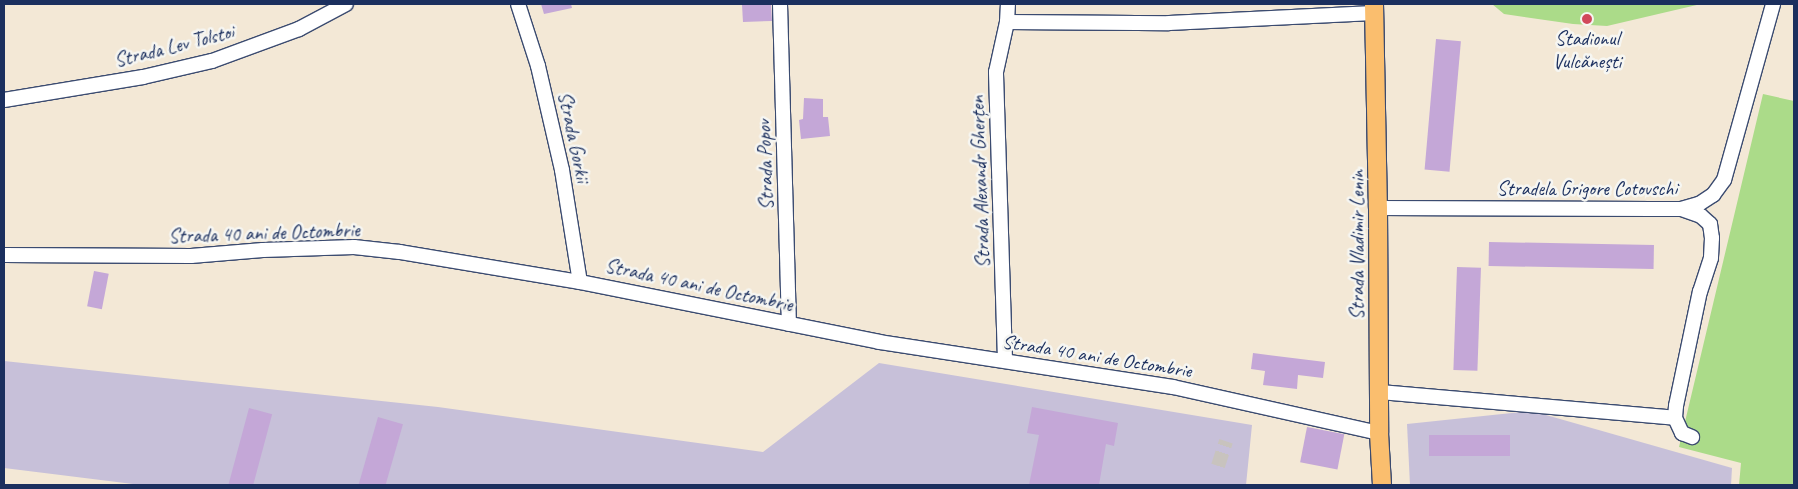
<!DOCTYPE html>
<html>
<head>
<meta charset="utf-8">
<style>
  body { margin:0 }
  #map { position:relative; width:1798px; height:489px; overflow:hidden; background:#f3e8d6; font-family:Caveat,sans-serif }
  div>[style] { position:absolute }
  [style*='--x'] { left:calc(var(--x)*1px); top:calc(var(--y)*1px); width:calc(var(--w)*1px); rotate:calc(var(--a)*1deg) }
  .industrial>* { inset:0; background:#c7c0d9 }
  .green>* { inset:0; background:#abdb89 }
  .building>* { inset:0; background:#c4a7d7; transform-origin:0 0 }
  .minor-tunnel>* { height:14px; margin-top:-7px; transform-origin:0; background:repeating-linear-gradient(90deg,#c8c3be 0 14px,transparent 0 21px) }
  .roads { filter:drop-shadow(1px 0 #3b4b70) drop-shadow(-1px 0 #3b4b70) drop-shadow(0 1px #3b4b70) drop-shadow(0 -1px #3b4b70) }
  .minor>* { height:14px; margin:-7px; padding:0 7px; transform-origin:7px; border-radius:7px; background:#fff }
  .major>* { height:18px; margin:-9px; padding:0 9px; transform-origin:9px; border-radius:9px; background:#fabe6e }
  .dots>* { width:14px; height:14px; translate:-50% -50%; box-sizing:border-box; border:2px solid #f6f6f2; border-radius:50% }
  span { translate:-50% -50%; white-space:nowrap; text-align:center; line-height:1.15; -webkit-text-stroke:5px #f6f6f2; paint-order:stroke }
  .poi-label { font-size:20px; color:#1b2f5e }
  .street-label { font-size:20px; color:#1b2f5e }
  .frame { position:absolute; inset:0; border:5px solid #1b2f5e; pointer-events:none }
</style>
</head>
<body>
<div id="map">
  <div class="industrial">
    <i style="clip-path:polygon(4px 361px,438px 407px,763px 452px,879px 363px,1252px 425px,1246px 485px,141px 485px,4px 468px)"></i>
    <i style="clip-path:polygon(1532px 411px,1732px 468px,1731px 485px,1410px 485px,1407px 424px)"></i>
  </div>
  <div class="green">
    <i style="clip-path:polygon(1492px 4px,1701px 4px,1607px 26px,1573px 24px,1504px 14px)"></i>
    <i style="clip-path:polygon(1763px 94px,1794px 101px,1794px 485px,1739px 485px,1741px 463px,1679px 447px)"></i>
  </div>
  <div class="building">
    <i style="clip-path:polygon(541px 4px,571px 4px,572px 8px,544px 14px)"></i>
    <i style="clip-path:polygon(767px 4px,771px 4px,772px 21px,743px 22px,742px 5px)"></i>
    <i style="left:1436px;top:39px;width:25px;height:131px;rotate:5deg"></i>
    <i style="clip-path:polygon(804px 98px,823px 99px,823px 117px,828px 117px,830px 136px,801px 139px,799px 120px,803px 119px)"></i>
    <i style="left:1489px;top:242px;width:165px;height:24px;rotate:1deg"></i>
    <i style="left:1457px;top:267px;width:24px;height:103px;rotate:2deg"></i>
    <i style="left:94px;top:271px;width:15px;height:36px;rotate:11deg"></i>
    <i style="clip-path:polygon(1253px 353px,1325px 362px,1323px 378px,1298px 375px,1297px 389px,1263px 385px,1265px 371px,1251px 369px)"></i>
    <i style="clip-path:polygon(1032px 407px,1118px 423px,1114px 446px,1106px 444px,1099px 485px,1029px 485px,1039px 435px,1027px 433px)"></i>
    <i style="left:249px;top:408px;width:24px;height:79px;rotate:15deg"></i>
    <i style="left:378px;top:417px;width:26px;height:71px;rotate:16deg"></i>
    <i style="left:1307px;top:427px;width:38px;height:36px;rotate:11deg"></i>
    <i style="left:1429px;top:435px;width:81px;height:21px"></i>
  </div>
  <div class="minor-tunnel">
    <i style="--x:1218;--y:466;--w:26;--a:-72"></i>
  </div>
  <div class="roads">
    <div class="minor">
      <i style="--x:518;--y:4;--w:65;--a:72.1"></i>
      <i style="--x:538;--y:66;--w:107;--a:77"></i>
      <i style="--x:562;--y:170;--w:113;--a:80.9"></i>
      <i style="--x:780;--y:4;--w:320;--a:88.4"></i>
      <i style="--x:1007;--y:22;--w:162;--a:0.4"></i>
      <i style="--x:1169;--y:23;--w:205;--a:-2.8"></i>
      <i style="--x:4;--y:100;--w:141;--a:-9.4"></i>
      <i style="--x:143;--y:77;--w:71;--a:-13.1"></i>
      <i style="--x:212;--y:61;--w:93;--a:-20.2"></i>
      <i style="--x:299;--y:29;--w:53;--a:-28"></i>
      <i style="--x:1378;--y:208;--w:275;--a:0.2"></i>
      <i style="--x:1653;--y:209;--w:28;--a:0"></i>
      <i style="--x:1681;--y:209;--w:19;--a:-16"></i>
      <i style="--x:1699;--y:204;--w:17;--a:-33"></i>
      <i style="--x:1713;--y:195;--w:19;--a:-54"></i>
      <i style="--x:1724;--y:180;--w:183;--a:-74.4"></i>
      <i style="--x:1681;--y:209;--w:21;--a:19"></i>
      <i style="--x:1701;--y:216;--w:12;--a:42"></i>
      <i style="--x:1710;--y:224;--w:14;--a:82"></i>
      <i style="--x:1712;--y:238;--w:20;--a:93"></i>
      <i style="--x:1711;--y:258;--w:35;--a:108"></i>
      <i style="--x:1700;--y:291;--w:117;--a:101.8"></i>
      <i style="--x:1676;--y:406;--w:12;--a:95"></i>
      <i style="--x:1675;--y:418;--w:17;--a:65"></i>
      <i style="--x:1682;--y:433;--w:11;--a:22"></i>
      <i style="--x:4;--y:255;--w:187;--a:0.3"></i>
      <i style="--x:191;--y:256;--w:72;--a:-4.8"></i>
      <i style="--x:263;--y:250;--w:91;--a:-1.9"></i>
      <i style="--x:354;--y:247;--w:46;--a:6.2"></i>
      <i style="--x:400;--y:252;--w:182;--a:9.5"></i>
      <i style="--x:580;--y:282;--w:305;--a:11.3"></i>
      <i style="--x:879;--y:342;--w:297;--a:8.7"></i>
      <i style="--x:1173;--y:387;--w:211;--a:12.6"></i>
      <i style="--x:1005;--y:360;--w:288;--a:-91.8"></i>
      <i style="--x:996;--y:72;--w:51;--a:-77.6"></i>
      <i style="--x:1007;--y:22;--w:18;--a:-87"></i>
      <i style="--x:1380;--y:392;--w:296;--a:5"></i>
    </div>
    <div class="major">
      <i style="--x:1374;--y:4;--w:204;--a:88.9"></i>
      <i style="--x:1378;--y:208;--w:225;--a:89.7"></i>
      <i style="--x:1379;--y:433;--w:52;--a:86.7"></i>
    </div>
  </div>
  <div class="dots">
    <i style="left:1587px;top:19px;background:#d1495b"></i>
  </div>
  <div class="poi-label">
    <span style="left:1587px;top:50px">Stadionul<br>Vulcănești</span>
  </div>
  <div class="street-label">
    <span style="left:174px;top:46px;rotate:-14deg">Strada Lev Tolstoi</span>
    <span style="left:574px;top:137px;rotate:78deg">Strada Gorkii</span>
    <span style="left:765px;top:165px;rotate:-92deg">Strada Popov</span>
    <span style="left:980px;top:182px;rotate:-92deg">Strada Alexandr Gherțen</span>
    <span style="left:1587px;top:188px">Stradela Grigore Cotovschi</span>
    <span style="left:264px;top:233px;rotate:-2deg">Strada 40 ani de Octombrie</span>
    <span style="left:1357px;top:245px;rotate:-90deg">Strada Vladimir Lenin</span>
    <span style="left:699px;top:285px;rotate:12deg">Strada 40 ani de Octombrie</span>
    <span style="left:1097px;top:356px;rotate:9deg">Strada 40 ani de Octombrie</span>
  </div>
  <div class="frame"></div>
</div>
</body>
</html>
